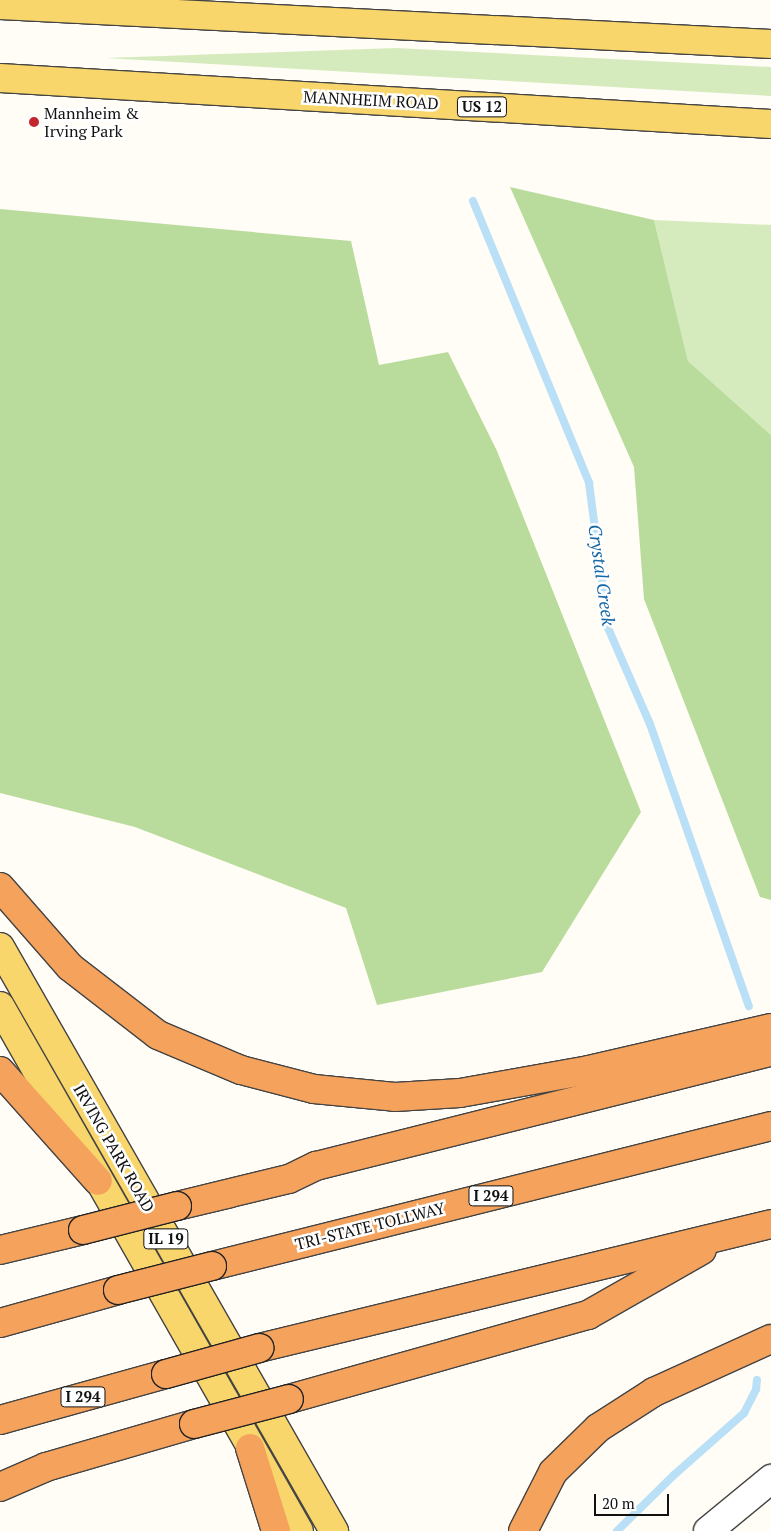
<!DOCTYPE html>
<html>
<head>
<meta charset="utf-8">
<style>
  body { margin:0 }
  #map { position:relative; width:771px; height:1531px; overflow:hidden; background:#fffdf5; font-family:"PT Serif",serif }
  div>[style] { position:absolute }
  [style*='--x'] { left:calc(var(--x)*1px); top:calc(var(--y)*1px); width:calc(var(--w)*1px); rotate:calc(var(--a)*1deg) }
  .green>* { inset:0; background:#d5ebbd }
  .forest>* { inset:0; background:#b9dc9c }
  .stream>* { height:8px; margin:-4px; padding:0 4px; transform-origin:4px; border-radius:4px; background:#b9e0f7 }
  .roads { filter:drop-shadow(1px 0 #444) drop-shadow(-1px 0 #444) drop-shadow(0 1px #444) drop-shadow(0 -1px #444) }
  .minor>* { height:28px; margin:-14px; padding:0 14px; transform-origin:14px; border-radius:14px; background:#fff }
  .primary>* { height:28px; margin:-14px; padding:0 14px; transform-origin:14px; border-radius:14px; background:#f9d66b }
  .motorway>* { height:28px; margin:-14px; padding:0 14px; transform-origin:14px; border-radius:14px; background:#f5a25d }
  .bridges { filter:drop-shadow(1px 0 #222) drop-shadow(-1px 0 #222) drop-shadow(0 1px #222) drop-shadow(0 -1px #222) }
  .motorway-bridge>* { height:28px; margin:-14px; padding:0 14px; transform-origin:14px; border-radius:14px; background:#f5a25d }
  .dots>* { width:14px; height:14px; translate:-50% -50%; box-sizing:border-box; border:2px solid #fff; border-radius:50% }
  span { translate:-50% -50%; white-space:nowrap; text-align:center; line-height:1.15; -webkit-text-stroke:5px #fff; paint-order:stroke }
  .shield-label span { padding:1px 4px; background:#fff; border:1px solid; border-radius:4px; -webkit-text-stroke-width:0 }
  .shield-label { font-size:15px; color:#111; font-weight:700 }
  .street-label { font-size:16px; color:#111 }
  .poi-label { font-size:16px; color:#111 }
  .left { translate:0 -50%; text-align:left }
  .water-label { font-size:18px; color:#1768a6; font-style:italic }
  .scale { position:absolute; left:594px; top:1494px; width:75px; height:22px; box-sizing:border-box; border:2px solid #111; border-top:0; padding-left:6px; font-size:15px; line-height:18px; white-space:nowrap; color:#111; -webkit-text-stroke:4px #fff; paint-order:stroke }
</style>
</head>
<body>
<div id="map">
  <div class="green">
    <i style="clip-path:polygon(396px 48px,771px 67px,771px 96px,105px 58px)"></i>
    <i style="clip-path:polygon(654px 220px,771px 225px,771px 435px,688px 361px)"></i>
  </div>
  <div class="forest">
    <i style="clip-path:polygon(510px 187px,654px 220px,688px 361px,771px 435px,771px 900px,760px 897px,644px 599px,634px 467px)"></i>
    <i style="clip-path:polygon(0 209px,351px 241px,379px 365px,448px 352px,497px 451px,641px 812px,542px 972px,377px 1005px,346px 908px,135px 827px,0 793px)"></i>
  </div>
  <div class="stream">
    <i style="--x:473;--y:201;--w:305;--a:67.6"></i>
    <i style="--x:589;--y:483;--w:146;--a:82.5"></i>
    <i style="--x:608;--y:628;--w:105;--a:66.4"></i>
    <i style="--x:650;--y:724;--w:299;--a:70.7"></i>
    <i style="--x:617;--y:1531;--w:80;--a:-44.5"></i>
    <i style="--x:674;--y:1475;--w:94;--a:-41.5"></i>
    <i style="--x:744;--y:1413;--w:27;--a:-63"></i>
    <i style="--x:756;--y:1389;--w:9;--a:-84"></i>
  </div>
  <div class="roads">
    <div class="minor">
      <i style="--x:708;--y:1531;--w:82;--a:-39.5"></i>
    </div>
    <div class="primary">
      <i style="--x:0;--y:5;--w:772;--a:2.9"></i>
      <i style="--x:0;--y:78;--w:772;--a:3.41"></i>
      <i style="--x:0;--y:947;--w:673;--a:60.23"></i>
      <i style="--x:0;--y:1006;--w:604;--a:60.34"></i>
    </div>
    <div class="motorway">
      <i style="--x:0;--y:887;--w:106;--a:48.8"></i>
      <i style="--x:70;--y:967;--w:111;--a:37.7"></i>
      <i style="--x:158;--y:1035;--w:90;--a:22.9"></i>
      <i style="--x:241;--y:1070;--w:75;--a:14.6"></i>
      <i style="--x:314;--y:1089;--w:81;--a:5.6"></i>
      <i style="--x:395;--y:1097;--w:65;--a:-3.5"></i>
      <i style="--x:460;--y:1093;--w:131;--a:-10.1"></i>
      <i style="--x:589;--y:1070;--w:187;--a:-13"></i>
      <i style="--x:0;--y:1071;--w:147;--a:48.3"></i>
      <i style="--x:177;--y:1206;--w:115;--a:-13.6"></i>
      <i style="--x:289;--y:1179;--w:30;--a:-26"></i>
      <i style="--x:316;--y:1166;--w:469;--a:-14.1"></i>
      <i style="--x:0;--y:1250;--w:85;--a:-13.5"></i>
      <i style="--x:212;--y:1266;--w:576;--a:-14.06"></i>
      <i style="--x:0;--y:1323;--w:123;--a:-15.6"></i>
      <i style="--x:259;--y:1348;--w:527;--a:-13.61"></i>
      <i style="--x:289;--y:1399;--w:311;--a:-15.7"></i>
      <i style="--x:588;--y:1315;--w:131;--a:-29.7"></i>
      <i style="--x:0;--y:1420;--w:172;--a:-15.5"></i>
      <i style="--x:250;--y:1448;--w:87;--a:72.6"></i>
      <i style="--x:0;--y:1487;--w:50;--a:-23.5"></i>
      <i style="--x:46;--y:1467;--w:154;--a:-16.2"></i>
      <i style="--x:523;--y:1531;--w:66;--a:-63"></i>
      <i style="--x:553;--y:1472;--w:63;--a:-44.4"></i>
      <i style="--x:598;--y:1428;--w:67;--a:-32.7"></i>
      <i style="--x:654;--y:1392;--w:128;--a:-24.4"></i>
    </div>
  </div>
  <div class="bridges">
    <div class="motorway-bridge">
      <i style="--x:83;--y:1230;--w:97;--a:-14.3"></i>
      <i style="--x:118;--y:1290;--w:97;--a:-14.3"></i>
      <i style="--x:166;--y:1374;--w:97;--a:-15.6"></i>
      <i style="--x:194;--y:1424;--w:98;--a:-14.7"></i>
    </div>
  </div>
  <div class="dots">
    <i style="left:34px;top:122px;background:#c4262e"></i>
  </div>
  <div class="shield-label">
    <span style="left:482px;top:107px">US 12</span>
    <span style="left:491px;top:1196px">I 294</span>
    <span style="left:166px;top:1239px">IL 19</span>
    <span style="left:83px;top:1397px">I 294</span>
  </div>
  <div class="street-label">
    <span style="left:371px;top:100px;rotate:3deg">MANNHEIM ROAD</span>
    <span style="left:114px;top:1148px;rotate:60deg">IRVING PARK ROAD</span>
    <span style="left:370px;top:1226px;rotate:-14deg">TRI-STATE TOLLWAY</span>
  </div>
  <div class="poi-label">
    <span class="left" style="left:44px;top:122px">Mannheim &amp;<br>Irving Park</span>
  </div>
  <div class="water-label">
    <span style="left:602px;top:575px;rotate:82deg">Crystal Creek</span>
  </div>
  <div class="scale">20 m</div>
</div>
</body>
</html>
